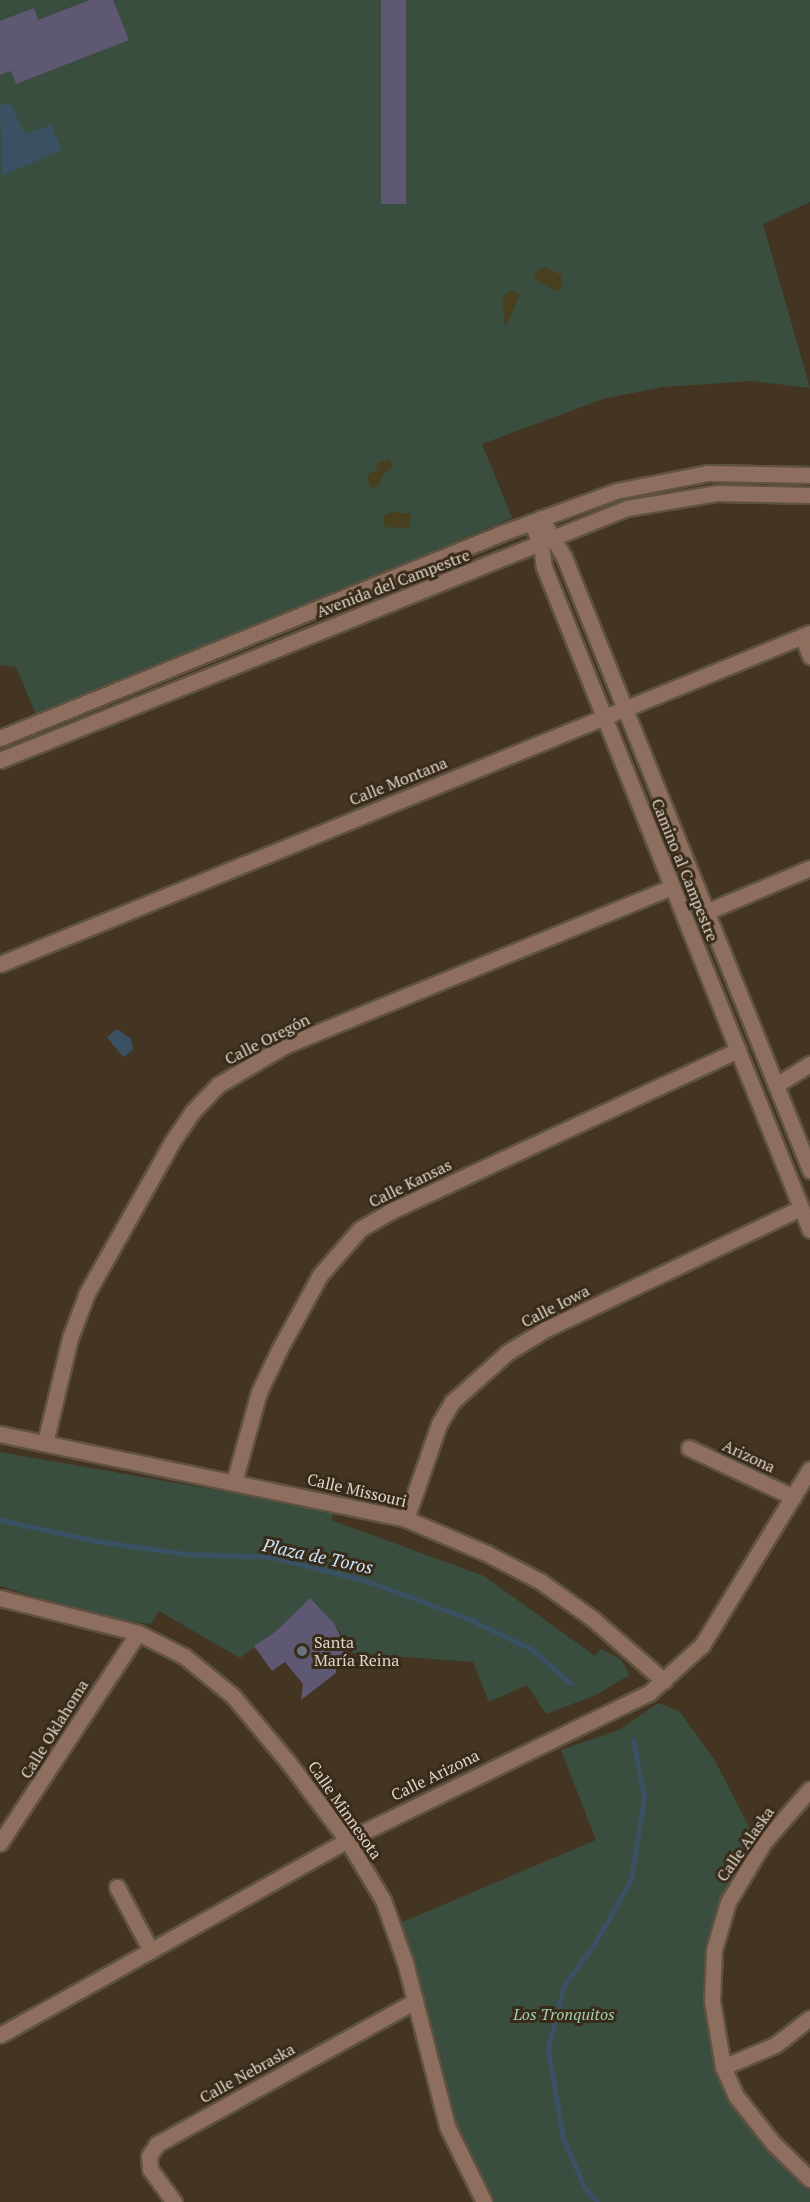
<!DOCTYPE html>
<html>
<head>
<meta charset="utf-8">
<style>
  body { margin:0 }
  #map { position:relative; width:810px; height:2202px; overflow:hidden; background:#443523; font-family:"PT Serif",serif }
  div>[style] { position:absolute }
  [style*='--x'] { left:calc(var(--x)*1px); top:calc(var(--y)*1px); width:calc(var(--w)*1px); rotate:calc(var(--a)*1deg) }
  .green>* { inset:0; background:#394e3f }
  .sand>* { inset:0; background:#483f1f }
  .water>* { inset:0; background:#3a5163 }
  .stream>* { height:5px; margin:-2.5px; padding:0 2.5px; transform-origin:2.5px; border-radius:2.5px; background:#3a5163 }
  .building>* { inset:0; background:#5e5872; transform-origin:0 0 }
  .roads { filter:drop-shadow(2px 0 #605241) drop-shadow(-2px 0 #605241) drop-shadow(0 2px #605241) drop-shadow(0 -2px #605241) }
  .minor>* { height:15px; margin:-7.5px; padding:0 7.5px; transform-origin:7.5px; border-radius:7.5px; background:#8e6f5f }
  .dots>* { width:16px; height:16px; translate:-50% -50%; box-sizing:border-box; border:3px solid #392b19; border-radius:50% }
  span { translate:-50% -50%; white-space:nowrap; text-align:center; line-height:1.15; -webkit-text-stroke:6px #392b19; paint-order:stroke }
  .street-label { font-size:16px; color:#dfd5cb }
  .poi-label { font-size:16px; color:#dfd5cb }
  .left { translate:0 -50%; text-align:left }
  .park-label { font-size:16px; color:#9ecfac; font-style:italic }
  .water-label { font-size:18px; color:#c8e4fb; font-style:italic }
</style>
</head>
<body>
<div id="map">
  <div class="green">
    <i style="clip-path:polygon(0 0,810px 0,810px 202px,763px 224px,810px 388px,752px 381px,663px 387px,603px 399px,482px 444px,512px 518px,38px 719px,16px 667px,0 665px)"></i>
    <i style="clip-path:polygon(0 1452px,278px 1501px,334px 1514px,331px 1520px,484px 1576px,595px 1656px,601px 1649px,621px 1659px,629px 1675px,596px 1695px,546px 1714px,527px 1685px,489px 1702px,473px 1662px,353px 1653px,334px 1623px,310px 1598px,275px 1632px,240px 1658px,159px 1611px,151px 1624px,107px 1618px,0 1586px)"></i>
    <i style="clip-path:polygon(658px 1703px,679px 1711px,714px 1759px,758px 1844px,711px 1950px,710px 2024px,737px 2094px,810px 2175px,810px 2202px,484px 2202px,440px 2126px,393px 1926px,596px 1840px,561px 1750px,619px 1730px)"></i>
  </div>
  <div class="sand">
    <i style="clip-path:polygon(545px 267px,561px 275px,562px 289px,555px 290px,534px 278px,537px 271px)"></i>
    <i style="clip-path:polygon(510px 290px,520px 295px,505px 328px,502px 299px)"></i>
    <i style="clip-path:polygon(389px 459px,393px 467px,381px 476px,380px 485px,370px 488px,367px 475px,376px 470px,378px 463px)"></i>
    <i style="clip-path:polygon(393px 512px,411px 514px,409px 528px,385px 527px,383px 516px)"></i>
  </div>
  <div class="water">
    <i style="clip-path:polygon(10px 103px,25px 134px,51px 125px,62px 150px,2px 175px,0 105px)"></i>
    <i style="clip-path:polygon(117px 1029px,131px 1039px,133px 1050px,123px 1057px,107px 1037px)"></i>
  </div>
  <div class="stream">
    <i style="--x:0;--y:1520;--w:98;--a:12.3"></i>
    <i style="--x:96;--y:1541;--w:91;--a:8.2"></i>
    <i style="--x:186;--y:1554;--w:85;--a:2"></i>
    <i style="--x:271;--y:1557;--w:99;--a:14"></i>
    <i style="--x:367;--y:1581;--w:109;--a:20.4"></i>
    <i style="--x:469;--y:1619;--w:71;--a:25.8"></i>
    <i style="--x:533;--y:1650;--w:50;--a:41.7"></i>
    <i style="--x:597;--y:2202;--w:18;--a:-131"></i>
    <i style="--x:585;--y:2188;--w:54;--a:-114.2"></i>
    <i style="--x:563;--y:2139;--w:91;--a:-99.5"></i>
    <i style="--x:548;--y:2049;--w:66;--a:-76"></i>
    <i style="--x:564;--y:1985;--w:52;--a:-53.6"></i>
    <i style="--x:595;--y:1943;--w:73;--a:-60.3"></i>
    <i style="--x:631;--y:1880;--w:84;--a:-81.1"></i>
    <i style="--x:644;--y:1797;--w:58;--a:-100.9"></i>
  </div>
  <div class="building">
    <i style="clip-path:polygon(90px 0,113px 0,129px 40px,16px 84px,11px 71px,0 75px,0 21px,34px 8px,38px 20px)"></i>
    <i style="left:381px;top:0;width:25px;height:204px"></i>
    <i style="clip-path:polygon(310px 1598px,334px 1623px,350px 1656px,336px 1664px,336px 1673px,301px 1700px,303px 1684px,285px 1662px,272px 1671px,254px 1646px,275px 1632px)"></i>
  </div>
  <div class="roads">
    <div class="minor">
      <i style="--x:541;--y:518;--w:45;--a:59.5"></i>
      <i style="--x:564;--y:557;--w:661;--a:68.13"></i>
      <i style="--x:531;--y:522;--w:24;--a:66"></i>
      <i style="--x:541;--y:544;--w:23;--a:83"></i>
      <i style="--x:544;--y:567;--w:714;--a:68.14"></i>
      <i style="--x:802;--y:636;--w:22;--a:68"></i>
      <i style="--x:0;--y:738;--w:542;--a:-22.21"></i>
      <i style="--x:502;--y:533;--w:121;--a:-20.2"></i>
      <i style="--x:616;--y:491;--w:94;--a:-11.1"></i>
      <i style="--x:708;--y:473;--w:102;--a:1.1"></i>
      <i style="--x:0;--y:760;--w:676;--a:-21.9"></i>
      <i style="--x:627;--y:508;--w:92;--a:-9.4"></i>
      <i style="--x:718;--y:493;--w:92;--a:1.2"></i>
      <i style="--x:706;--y:912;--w:113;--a:-22.9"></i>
      <i style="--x:0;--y:964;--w:875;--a:-22.23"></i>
      <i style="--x:776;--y:1085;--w:40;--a:-32"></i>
      <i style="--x:0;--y:1434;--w:415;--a:11.8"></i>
      <i style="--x:406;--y:1519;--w:87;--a:23"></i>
      <i style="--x:486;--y:1553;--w:61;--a:27.4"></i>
      <i style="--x:540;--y:1581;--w:65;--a:35.6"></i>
      <i style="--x:593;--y:1619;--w:94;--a:41.1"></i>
      <i style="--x:45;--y:1443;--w:108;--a:-76.6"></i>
      <i style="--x:70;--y:1338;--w:48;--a:-69.3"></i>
      <i style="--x:87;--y:1293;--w:173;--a:-60.6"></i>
      <i style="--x:172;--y:1142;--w:37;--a:-56"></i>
      <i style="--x:193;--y:1111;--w:36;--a:-46"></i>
      <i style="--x:218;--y:1085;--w:77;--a:-30.6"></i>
      <i style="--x:284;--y:1046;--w:419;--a:-22.3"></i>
      <i style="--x:689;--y:1448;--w:115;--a:25.2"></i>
      <i style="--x:234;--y:1482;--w:93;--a:-74.5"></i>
      <i style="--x:259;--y:1392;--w:47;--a:-64.5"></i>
      <i style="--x:279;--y:1350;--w:85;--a:-61.3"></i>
      <i style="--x:320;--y:1275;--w:61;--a:-49"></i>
      <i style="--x:360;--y:1229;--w:34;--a:-30"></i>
      <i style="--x:389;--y:1212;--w:385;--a:-24.9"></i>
      <i style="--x:406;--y:1519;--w:101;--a:-70.8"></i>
      <i style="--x:439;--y:1424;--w:26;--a:-59"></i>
      <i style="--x:452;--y:1402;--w:75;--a:-41.8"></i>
      <i style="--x:508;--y:1352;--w:44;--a:-31.2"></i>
      <i style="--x:546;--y:1329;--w:282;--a:-25.4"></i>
      <i style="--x:0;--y:1598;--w:142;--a:14.2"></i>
      <i style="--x:138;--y:1633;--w:51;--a:26.6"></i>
      <i style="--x:184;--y:1656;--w:63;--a:39.2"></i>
      <i style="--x:233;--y:1696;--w:86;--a:50.2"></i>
      <i style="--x:288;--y:1762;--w:98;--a:52.9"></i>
      <i style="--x:347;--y:1840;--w:70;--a:59"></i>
      <i style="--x:383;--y:1900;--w:66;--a:70.5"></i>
      <i style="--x:405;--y:1962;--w:169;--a:75.6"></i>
      <i style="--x:447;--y:2126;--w:85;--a:64"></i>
      <i style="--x:810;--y:1789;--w:70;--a:131"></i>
      <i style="--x:764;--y:1842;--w:70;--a:121"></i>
      <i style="--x:728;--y:1902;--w:50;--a:106.3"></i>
      <i style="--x:714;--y:1950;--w:51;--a:92.2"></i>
      <i style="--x:712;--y:2001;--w:67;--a:80.5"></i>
      <i style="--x:723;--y:2067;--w:32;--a:66"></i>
      <i style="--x:736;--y:2096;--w:60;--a:51.8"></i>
      <i style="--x:773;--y:2143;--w:52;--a:44.2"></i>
      <i style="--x:0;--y:1843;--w:251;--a:-56.7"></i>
      <i style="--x:117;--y:1887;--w:72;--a:62"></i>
      <i style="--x:0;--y:2035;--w:398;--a:-29.3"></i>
      <i style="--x:347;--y:1840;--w:336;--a:-26"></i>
      <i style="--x:649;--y:1693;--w:72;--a:-42.2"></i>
      <i style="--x:702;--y:1645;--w:206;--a:-58.5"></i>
      <i style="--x:723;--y:2067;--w:56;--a:-22.9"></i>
      <i style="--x:775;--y:2045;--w:44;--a:-37.6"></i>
      <i style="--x:174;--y:2202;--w:41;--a:-126"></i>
      <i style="--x:150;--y:2169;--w:13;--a:-94"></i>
      <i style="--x:149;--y:2156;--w:14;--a:-56"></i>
      <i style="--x:157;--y:2144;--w:295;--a:-29"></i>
    </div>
  </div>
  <div class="dots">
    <i style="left:302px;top:1651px;background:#6b7280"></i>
  </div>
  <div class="street-label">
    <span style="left:393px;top:583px;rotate:-21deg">Avenida del Campestre</span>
    <span style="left:398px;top:781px;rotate:-22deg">Calle Montana</span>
    <span style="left:685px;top:870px;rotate:68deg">Camino al Campestre</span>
    <span style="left:267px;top:1039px;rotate:-27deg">Calle Oregón</span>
    <span style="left:410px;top:1183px;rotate:-26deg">Calle Kansas</span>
    <span style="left:555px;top:1306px;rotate:-27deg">Calle Iowa</span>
    <span style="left:749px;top:1456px;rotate:25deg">Arizona</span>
    <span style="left:357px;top:1490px;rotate:13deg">Calle Missouri</span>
    <span style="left:54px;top:1729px;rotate:-58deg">Calle Oklahoma</span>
    <span style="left:435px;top:1775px;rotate:-26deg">Calle Arizona</span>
    <span style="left:345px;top:1810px;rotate:55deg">Calle Minnesota</span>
    <span style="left:745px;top:1844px;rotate:-55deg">Calle Alaska</span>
    <span style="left:247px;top:2073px;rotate:-29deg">Calle Nebraska</span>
  </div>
  <div class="poi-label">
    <span class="left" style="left:314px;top:1651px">Santa<br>María Reina</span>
  </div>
  <div class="park-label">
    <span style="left:564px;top:2014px">Los Tronquitos</span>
  </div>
  <div class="water-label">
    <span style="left:318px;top:1556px;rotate:12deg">Plaza de Toros</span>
  </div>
</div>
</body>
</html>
